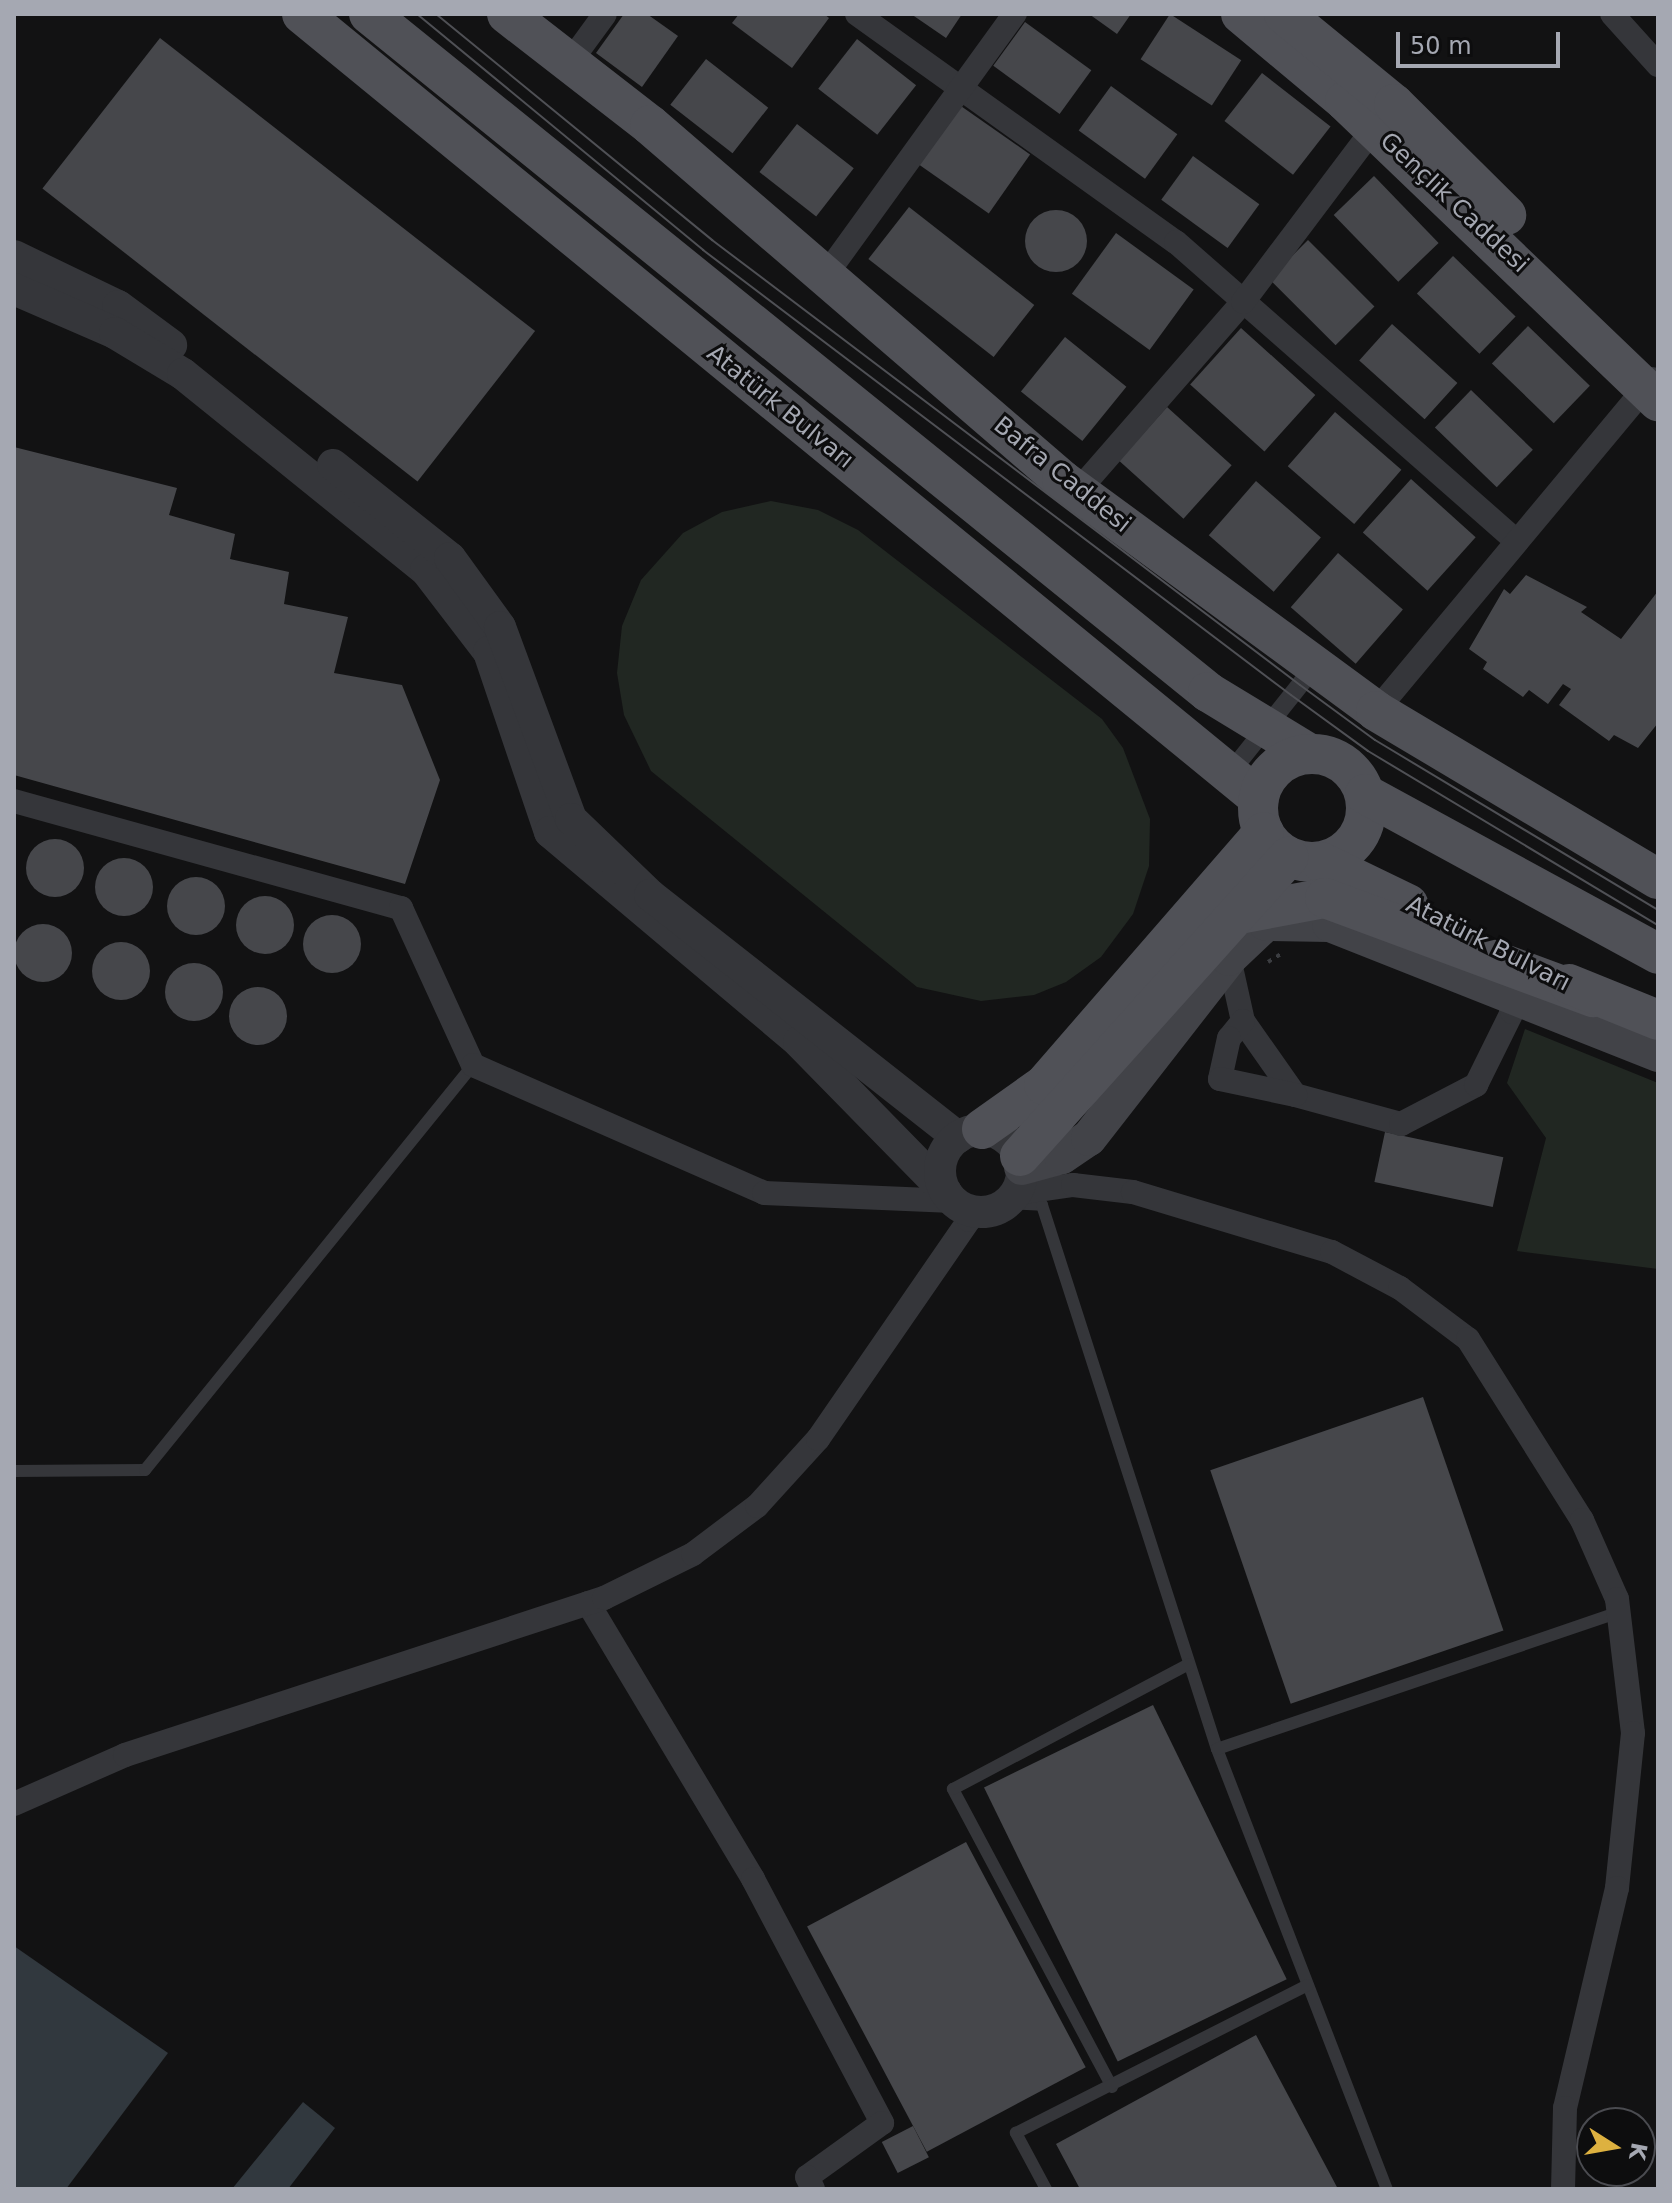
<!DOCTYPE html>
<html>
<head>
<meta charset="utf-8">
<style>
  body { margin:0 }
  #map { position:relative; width:1672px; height:2203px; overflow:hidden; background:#121213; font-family:"DejaVu Sans",sans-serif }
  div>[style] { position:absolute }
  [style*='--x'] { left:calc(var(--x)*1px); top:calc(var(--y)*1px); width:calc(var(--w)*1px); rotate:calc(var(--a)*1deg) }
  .green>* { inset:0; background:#212722 }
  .water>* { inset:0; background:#31383e }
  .building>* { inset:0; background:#46474b; transform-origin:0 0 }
  .round { border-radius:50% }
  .path>* { height:4px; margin-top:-2px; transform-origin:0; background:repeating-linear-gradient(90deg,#3b3d41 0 4px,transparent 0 10px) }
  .service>* { height:12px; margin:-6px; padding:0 6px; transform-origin:6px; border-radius:6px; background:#35363a }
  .pedestrian>* { height:18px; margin:-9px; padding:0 9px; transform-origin:9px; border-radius:9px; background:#35363a }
  .minor>* { height:24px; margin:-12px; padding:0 12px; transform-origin:12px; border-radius:12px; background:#35363a }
  .tertiary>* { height:32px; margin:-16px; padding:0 16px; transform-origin:16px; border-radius:16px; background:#35363a }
  .tertiary>.ring { margin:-16px; padding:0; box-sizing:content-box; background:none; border:32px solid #35363a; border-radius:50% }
  .secondary>* { height:36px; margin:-18px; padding:0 18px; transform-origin:18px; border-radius:18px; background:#424348 }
  .primary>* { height:40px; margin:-20px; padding:0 20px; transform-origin:20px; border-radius:20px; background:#505157 }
  .primary>.ring { margin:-20px; padding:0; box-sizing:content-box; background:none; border:40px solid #505157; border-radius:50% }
  .tram>* { height:2px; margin:-1px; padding:0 1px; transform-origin:1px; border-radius:1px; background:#4f5055 }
  span { translate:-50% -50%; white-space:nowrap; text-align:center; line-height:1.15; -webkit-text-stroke:6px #0d0d0e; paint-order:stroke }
  .street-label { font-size:24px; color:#a5a8b2 }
  .frame { position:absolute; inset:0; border:16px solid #a5a8b2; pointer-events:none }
  .north { position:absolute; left:1576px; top:2107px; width:80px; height:80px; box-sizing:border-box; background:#0d0d0e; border:2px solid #4a4b50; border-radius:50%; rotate:101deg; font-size:22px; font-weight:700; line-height:32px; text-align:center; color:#a5a8b2 }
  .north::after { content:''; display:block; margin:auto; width:28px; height:36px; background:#ddb140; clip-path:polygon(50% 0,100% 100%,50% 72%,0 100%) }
  .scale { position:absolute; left:1396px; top:32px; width:164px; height:36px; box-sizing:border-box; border:4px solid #a5a8b2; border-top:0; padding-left:10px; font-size:24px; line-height:28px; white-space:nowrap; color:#a5a8b2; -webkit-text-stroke:6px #0d0d0e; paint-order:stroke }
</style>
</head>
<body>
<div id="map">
  <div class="green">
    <i style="clip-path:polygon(771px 501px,818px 510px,858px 530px,1102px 719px,1123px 748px,1150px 819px,1149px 866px,1133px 914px,1101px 957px,1066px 982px,1034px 995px,981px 1001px,917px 987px,651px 771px,624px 715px,617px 673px,622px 626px,641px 580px,683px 533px,722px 512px)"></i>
    <i style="clip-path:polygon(1525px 1029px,1658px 1083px,1658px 1269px,1517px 1251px,1546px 1138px,1507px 1083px)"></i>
  </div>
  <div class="water">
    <i style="clip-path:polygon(14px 1946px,168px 2053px,66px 2189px,14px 2189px)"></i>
    <i style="clip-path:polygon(303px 2102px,335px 2128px,288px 2189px,232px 2189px)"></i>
  </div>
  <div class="building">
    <i style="clip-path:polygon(624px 14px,647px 14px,678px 36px,642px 87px,596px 53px)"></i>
    <i style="clip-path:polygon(739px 14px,824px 14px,829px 18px,792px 68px,732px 23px)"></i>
    <i style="clip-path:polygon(911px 14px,962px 14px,946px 38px)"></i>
    <i style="clip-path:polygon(1089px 14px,1131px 14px,1117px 34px)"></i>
    <i style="left:1170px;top:14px;width:85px;height:54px;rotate:33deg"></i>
    <i style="left:1025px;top:22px;width:82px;height:54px;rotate:36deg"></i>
    <i style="left:160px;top:38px;width:476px;height:191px;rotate:38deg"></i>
    <i style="left:857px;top:39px;width:75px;height:63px;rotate:38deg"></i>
    <i style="left:706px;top:59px;width:79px;height:58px;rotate:38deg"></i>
    <i style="left:1262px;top:73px;width:87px;height:61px;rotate:38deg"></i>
    <i style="left:1111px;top:86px;width:82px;height:55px;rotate:36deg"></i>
    <i style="left:958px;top:104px;width:88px;height:72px;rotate:35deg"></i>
    <i style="left:797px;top:124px;width:72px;height:61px;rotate:38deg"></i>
    <i style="left:1193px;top:156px;width:82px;height:54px;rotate:36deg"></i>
    <i style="left:1374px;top:176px;width:93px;height:56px;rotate:46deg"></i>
    <i style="left:909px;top:207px;width:159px;height:66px;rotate:38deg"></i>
    <i class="round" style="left:1025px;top:210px;width:62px;height:62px"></i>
    <i style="left:1116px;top:233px;width:96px;height:75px;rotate:36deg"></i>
    <i style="left:1308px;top:240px;width:94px;height:55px;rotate:45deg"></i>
    <i style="left:1453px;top:256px;width:87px;height:52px;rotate:44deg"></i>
    <i style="left:1392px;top:324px;width:88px;height:49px;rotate:42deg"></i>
    <i style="left:1528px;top:326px;width:86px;height:52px;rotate:44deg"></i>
    <i style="left:1241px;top:328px;width:100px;height:76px;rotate:42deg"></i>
    <i style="left:1065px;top:337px;width:79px;height:70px;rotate:39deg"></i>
    <i style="left:1471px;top:390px;width:86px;height:52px;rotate:44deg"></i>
    <i style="left:1167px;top:407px;width:87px;height:72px;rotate:42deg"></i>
    <i style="left:1335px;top:412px;width:88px;height:72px;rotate:41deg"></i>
    <i style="clip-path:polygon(14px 447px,177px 488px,169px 515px,235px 534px,230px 559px,289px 572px,284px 604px,348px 617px,334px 673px,402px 685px,440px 780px,405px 884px,14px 775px)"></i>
    <i style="left:1411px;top:479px;width:87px;height:72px;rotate:42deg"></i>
    <i style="left:1256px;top:481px;width:86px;height:72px;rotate:41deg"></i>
    <i style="left:1338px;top:553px;width:86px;height:72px;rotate:41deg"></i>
    <i style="clip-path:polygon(1526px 575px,1587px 607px,1581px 612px,1621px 639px,1658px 591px,1658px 723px,1638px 748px,1614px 735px,1609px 741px,1559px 705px,1571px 689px,1563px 684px,1548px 704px,1529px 690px,1523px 697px,1483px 669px,1487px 662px,1469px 649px,1504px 589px,1510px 594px)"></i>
    <i class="round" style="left:26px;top:839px;width:58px;height:58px"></i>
    <i class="round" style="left:95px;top:858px;width:58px;height:58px"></i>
    <i class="round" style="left:167px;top:877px;width:58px;height:58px"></i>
    <i class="round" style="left:236px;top:896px;width:58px;height:58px"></i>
    <i class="round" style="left:303px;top:915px;width:58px;height:58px"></i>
    <i class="round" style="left:14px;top:924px;width:58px;height:58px"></i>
    <i class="round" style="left:92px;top:942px;width:58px;height:58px"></i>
    <i class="round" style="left:165px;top:963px;width:58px;height:58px"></i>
    <i class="round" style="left:229px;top:987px;width:58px;height:58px"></i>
    <i style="left:1385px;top:1132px;width:121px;height:51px;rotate:12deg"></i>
    <i style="left:1423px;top:1397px;width:247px;height:225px;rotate:71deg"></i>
    <i style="left:1153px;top:1705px;width:305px;height:188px;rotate:64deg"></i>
    <i style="left:966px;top:1842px;width:255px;height:180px;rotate:62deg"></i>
    <i style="clip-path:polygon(1256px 2035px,1338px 2189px,1080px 2189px,1056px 2144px)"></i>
    <i style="left:913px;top:2126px;width:35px;height:35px;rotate:63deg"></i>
  </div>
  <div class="path">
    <i style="--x:1268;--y:962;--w:19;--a:-32"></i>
  </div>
  <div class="service">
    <i style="--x:1007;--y:1203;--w:35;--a:3"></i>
    <i style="--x:1042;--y:1205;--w:571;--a:72.17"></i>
    <i style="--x:1217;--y:1749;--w:472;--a:68.9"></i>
    <i style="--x:14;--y:1471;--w:131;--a:-0.4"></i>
    <i style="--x:145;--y:1470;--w:521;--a:-51"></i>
    <i style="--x:1217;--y:1749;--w:425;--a:-18.8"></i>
    <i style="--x:1112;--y:2087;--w:338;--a:-118.1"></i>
    <i style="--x:953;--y:1789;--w:267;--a:-27.9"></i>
    <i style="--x:1046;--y:2189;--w:64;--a:-118.2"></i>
    <i style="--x:1016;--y:2133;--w:327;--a:-26.9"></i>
  </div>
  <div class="pedestrian">
    <i style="--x:1229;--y:774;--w:137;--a:-51.5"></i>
  </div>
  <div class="minor">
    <i style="--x:857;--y:14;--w:392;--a:35.6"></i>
    <i style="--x:1176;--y:242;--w:454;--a:41.3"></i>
    <i style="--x:1612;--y:14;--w:69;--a:48"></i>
    <i style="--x:570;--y:62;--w:59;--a:-53.9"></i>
    <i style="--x:825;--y:276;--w:324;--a:-54.1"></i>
    <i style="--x:1078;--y:491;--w:251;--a:-48.9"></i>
    <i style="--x:1243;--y:302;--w:218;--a:-53"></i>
    <i style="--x:1376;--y:711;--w:432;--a:-50.2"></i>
    <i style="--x:14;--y:801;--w:402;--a:15.5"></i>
    <i style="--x:401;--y:908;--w:173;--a:65.4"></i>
    <i style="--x:473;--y:1065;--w:318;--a:23.7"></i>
    <i style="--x:764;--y:1193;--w:189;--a:2.4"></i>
    <i style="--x:1229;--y:958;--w:65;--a:77.5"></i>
    <i style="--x:1243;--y:1021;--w:90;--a:54.9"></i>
    <i style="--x:1295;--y:1095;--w:110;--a:15.3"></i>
    <i style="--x:1401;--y:1124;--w:85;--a:-27.5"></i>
    <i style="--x:1476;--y:1085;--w:81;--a:-63.7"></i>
    <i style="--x:1512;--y:1012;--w:15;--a:-106"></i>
    <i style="--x:1243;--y:1021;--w:22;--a:129"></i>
    <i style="--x:1229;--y:1038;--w:42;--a:102.4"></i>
    <i style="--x:1220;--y:1079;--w:77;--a:12"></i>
    <i style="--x:1016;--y:1193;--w:58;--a:-8"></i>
    <i style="--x:1073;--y:1185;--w:60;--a:6.7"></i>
    <i style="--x:1133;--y:1192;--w:208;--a:16.8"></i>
    <i style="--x:1332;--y:1252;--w:77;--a:27.9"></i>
    <i style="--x:1400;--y:1288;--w:85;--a:36.9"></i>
    <i style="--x:1468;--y:1339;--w:214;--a:57.8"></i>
    <i style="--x:1582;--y:1520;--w:86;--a:66.1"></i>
    <i style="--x:1617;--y:1599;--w:135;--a:83.2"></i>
    <i style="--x:1633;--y:1733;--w:156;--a:95.9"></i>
    <i style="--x:1617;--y:1888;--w:226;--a:103.3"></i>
    <i style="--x:1565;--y:2108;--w:81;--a:91.4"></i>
    <i style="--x:588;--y:1603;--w:322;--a:59.1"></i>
    <i style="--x:753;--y:1879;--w:276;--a:62.1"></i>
    <i style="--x:882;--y:2123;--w:92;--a:144.2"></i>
    <i style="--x:807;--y:2177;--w:13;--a:63"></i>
    <i style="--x:14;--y:1804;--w:121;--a:-23.8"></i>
    <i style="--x:125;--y:1755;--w:504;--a:-18.15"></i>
    <i style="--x:604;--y:1598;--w:99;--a:-26.3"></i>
    <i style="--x:693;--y:1554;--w:80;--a:-36.9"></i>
    <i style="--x:757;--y:1506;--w:91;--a:-47.7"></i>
    <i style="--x:818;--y:1439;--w:266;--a:-55.4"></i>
    <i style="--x:969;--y:1220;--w:12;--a:-110"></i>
  </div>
  <div class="tertiary">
    <i style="--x:14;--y:256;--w:115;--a:25.7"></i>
    <i style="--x:118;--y:306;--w:66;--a:36.3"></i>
    <i style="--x:14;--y:289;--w:110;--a:23.5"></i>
    <i style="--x:115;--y:333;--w:79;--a:31.1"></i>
    <i style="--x:183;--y:374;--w:312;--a:38.9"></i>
    <i style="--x:426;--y:570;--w:103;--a:52.5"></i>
    <i style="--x:489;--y:652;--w:190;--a:71.3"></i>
    <i style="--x:550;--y:832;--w:326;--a:40.1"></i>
    <i style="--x:799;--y:1042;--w:210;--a:45.6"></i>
    <i style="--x:333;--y:465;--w:149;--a:38.5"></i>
    <i style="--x:450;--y:558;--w:85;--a:54.1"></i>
    <i style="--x:500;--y:627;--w:205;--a:69.7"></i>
    <i style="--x:571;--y:819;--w:110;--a:43.9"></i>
    <i style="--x:650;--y:895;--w:392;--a:38.2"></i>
    <i class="ring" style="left:940px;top:1130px;width:50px;height:50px"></i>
  </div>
  <div class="secondary">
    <i style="--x:1022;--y:1167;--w:41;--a:-15.4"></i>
    <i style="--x:1062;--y:1156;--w:32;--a:-34"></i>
    <i style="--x:1089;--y:1138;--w:228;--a:-52.1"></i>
    <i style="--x:1229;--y:958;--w:51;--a:-43.4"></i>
    <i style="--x:1266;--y:923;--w:64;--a:0.9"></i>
    <i style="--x:1330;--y:924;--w:353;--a:21.6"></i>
  </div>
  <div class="primary">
    <i style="--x:302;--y:14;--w:1237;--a:39.33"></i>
    <i style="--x:369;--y:14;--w:1079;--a:38.94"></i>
    <i style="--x:1208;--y:692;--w:119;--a:31.3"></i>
    <i style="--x:507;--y:14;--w:181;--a:37.8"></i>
    <i style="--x:650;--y:125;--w:544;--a:40.75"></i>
    <i style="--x:1062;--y:480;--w:390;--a:36.3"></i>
    <i style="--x:1376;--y:711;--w:328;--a:30.8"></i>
    <i style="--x:1241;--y:14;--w:136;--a:39.9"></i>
    <i style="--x:1345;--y:101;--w:434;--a:43.8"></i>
    <i style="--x:1284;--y:14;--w:142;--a:39.3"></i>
    <i style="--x:1394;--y:104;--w:158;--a:44.7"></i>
    <i class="ring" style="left:1258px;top:754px;width:68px;height:68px"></i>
    <i style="--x:1365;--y:794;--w:334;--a:28.6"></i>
    <i style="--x:1321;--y:862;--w:97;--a:25.8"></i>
    <i style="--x:1228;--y:916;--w:99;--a:-10.5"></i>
    <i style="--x:1325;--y:898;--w:286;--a:20.3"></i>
    <i style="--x:1569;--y:984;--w:96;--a:22"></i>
    <i style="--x:982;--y:1129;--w:76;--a:-35.4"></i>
    <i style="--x:1044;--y:1085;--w:335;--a:-49"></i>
    <i style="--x:1020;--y:1156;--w:402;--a:-48.1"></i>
  </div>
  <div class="tram">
    <i style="--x:417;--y:14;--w:371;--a:39.5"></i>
    <i style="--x:703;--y:250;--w:737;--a:37.12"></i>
    <i style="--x:1291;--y:695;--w:95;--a:36"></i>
    <i style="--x:1368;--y:751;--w:338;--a:31"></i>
    <i style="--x:436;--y:14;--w:357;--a:39.3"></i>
    <i style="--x:712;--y:240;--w:737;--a:37.12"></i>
    <i style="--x:1300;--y:685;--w:93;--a:36.3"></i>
    <i style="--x:1375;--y:740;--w:330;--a:31"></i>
  </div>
  <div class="street-label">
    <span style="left:1454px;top:203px;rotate:43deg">Gençlik Caddesi</span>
    <span style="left:780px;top:407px;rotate:39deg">Atatürk Bulvarı</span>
    <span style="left:1062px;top:475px;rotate:39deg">Bafra Caddesi</span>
    <span style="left:1488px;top:944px;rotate:27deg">Atatürk Bulvarı</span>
  </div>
  <div class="frame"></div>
  <div class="north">K</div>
  <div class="scale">50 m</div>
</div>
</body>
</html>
